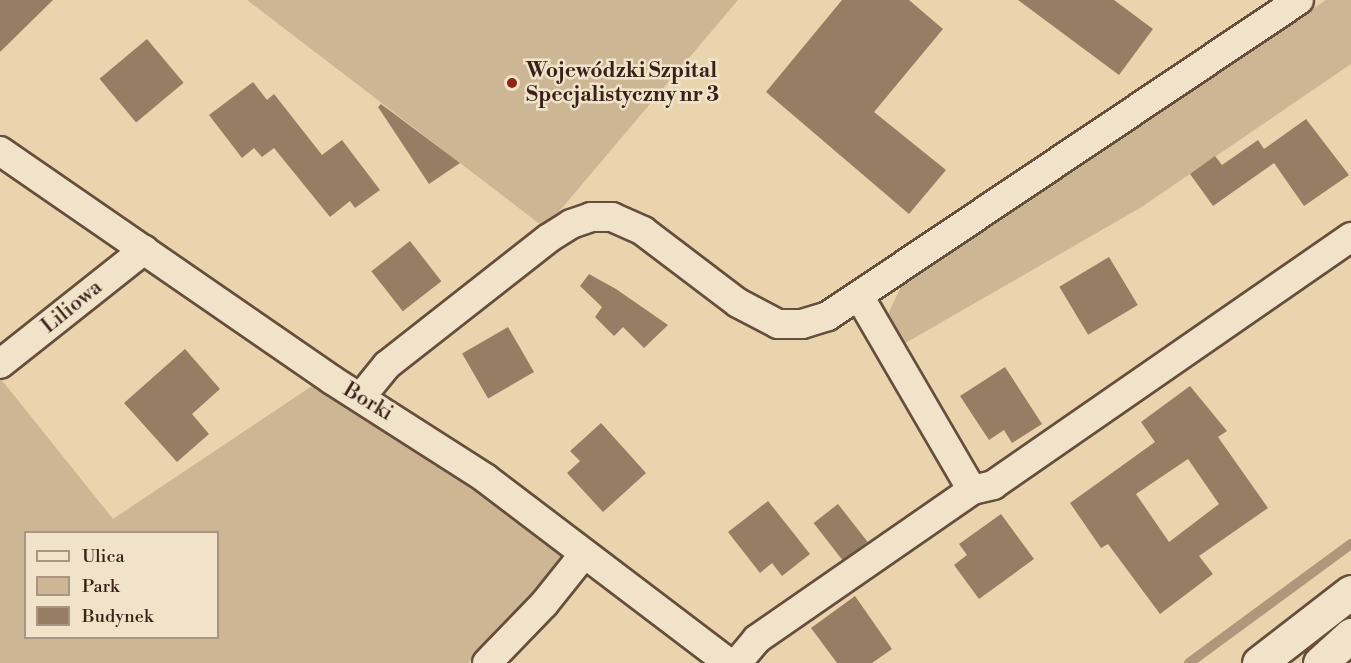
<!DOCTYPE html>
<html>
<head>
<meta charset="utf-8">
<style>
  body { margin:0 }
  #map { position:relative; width:1351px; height:663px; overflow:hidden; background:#ead4ad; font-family:"Libre Bodoni",serif }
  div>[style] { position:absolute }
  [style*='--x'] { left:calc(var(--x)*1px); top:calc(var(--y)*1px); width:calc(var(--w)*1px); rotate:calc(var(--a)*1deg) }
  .green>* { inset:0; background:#ccb694 }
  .stream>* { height:10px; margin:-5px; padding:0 5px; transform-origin:5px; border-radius:5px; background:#ae977a }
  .building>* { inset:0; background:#967e65; transform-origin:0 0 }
  .roads { filter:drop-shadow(2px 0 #664e3d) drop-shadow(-2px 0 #664e3d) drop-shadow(0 2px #664e3d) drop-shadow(0 -2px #664e3d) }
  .minor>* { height:28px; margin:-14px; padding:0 14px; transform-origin:14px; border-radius:14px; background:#f1e3ca }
  .secondary>* { height:33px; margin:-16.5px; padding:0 16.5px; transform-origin:16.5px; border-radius:16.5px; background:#f1e3ca }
  .dots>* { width:16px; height:16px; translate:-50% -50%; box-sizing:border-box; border:3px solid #f1e3ca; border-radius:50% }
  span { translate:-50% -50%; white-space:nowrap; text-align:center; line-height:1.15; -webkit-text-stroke:5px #f1e3ca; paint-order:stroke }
  .poi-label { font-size:21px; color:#3a2118; font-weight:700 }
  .left { translate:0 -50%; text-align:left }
  .street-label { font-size:21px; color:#3a2118 }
  .legend { position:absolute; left:24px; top:531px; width:195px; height:108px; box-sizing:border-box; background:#f1e3ca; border:2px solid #a89583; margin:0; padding:8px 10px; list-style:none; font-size:18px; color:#3a2118 }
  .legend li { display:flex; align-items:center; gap:12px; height:30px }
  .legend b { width:30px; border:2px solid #a89583 }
</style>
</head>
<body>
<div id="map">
  <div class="green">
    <i style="clip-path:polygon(247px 0,738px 0,545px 228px)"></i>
    <i style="clip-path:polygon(1326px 0,1351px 0,1351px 64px,1140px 208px,902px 345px,887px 316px,901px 287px)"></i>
    <i style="clip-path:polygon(evenodd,0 378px,113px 519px,312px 386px,469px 486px,567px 558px,468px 663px,0 663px,0 378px,26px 532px,218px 532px,218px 638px,26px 638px,26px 532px)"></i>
  </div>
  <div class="stream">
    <i style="--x:1189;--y:663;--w:201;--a:-36.3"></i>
  </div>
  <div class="building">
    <i style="clip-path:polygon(0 0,53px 0,0 52px)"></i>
    <i style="clip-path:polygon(842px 0,909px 0,943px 29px,874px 112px,946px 170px,909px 214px,766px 92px)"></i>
    <i style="clip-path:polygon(1018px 0,1114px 0,1153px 29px,1119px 75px)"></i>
    <i style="left:147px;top:39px;width:57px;height:62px;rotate:50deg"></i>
    <i style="clip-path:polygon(253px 82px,267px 100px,274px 94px,322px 155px,342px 140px,380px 190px,355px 208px,350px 201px,330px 217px,274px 148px,262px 157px,254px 148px,242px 158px,209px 115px)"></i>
    <i style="clip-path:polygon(381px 104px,460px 163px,429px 184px,378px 107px)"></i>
    <i style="clip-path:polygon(1306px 119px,1349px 175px,1304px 206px,1274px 163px,1213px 206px,1190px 174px,1215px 156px,1222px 165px,1258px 140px,1264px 149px)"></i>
    <i style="left:410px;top:241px;width:51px;height:49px;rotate:52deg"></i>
    <i style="left:1109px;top:257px;width:56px;height:58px;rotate:59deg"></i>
    <i style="clip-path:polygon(589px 274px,616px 289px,668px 325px,644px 348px,623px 327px,614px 336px,595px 317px,602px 307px,580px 286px)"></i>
    <i style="left:508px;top:327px;width:52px;height:53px;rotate:60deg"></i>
    <i style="clip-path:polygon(185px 349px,220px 389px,192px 414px,209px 434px,177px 462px,124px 403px)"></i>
    <i style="clip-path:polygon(1005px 367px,1042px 424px,1012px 443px,1004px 430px,989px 440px,960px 396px)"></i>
    <i style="clip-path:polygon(evenodd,1190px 386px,1227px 431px,1218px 437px,1268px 508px,1199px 556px,1213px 574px,1160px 614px,1108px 544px,1101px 548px,1070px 503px,1155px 442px,1141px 422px,1190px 386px,1188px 459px,1219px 504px,1169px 542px,1136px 494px,1188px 459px)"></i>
    <i style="clip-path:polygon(601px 423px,646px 473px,603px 512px,567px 473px,580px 461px,570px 451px)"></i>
    <i style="clip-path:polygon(768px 501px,810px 554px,782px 576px,772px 563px,760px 573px,728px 532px)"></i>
    <i style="left:838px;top:504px;width:48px;height:31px;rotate:52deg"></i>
    <i style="clip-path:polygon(1001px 514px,1034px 559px,979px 599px,954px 565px,967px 555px,959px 544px)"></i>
    <i style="clip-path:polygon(855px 596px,892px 649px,872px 663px,837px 663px,811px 628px)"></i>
  </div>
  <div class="roads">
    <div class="minor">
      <i style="--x:0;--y:151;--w:403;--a:34.6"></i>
      <i style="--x:332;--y:380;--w:182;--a:32.6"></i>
      <i style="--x:485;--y:478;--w:306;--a:37.2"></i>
      <i style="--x:0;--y:364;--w:184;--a:-38.4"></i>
      <i style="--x:361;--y:397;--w:41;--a:-50.9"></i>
      <i style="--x:387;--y:365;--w:206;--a:-38.1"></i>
      <i style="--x:549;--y:238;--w:26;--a:-32"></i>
      <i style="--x:571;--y:224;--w:21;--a:-19"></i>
      <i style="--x:591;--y:217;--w:21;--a:0"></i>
      <i style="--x:612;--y:217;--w:34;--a:24"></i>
      <i style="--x:643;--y:231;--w:119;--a:37.2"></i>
      <i style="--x:738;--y:303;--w:45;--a:27.7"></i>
      <i style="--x:778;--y:324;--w:24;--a:0"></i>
      <i style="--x:802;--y:324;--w:27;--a:-17"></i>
      <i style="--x:828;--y:316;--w:567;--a:-33.86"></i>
      <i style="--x:972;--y:490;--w:22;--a:-13"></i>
      <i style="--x:993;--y:485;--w:436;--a:-34.7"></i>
      <i style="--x:487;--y:663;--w:82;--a:-46"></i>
      <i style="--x:544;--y:604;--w:64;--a:-51.3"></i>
      <i style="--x:737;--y:663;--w:31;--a:-50"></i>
      <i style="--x:757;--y:639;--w:262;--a:-34.7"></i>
      <i style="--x:972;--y:490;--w:225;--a:-120.2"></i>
    </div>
    <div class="secondary">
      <i style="--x:1259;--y:663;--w:116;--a:-37.7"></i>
      <i style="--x:1320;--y:663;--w:42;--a:-42.1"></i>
    </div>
  </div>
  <div class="dots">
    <i style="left:512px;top:83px;background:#8f2418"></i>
  </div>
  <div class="poi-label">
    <span class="left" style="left:526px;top:83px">Wojewódzki Szpital<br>Specjalistyczny nr 3</span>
  </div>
  <div class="street-label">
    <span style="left:72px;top:307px;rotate:-39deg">Liliowa</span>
    <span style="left:368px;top:402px;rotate:31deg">Borki</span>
  </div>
  <ul class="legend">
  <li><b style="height:8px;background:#f1e3ca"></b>Ulica</li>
  <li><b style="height:16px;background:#ccb694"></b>Park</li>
  <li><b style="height:16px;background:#967e65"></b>Budynek</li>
  </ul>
</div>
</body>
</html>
